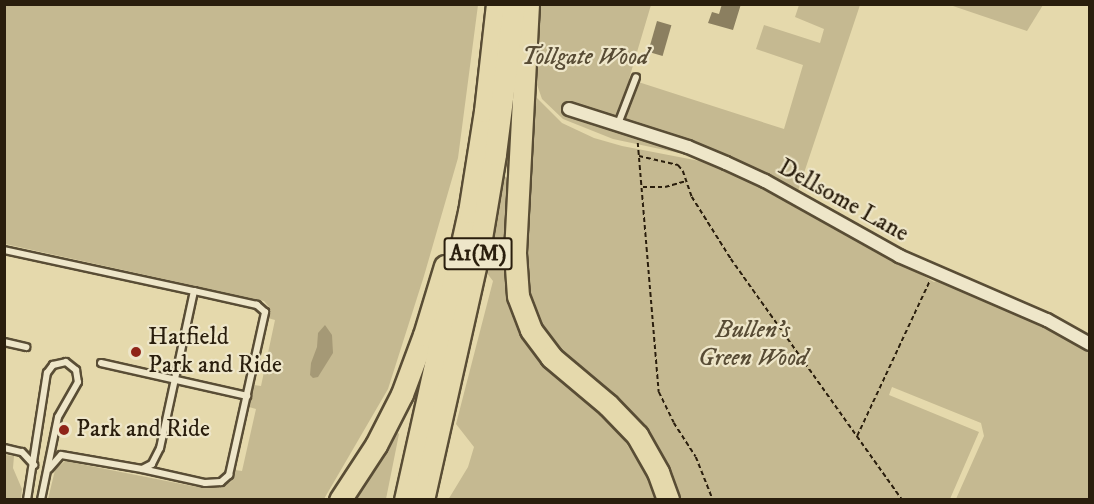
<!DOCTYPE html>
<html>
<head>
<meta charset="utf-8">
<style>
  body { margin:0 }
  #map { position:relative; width:1094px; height:504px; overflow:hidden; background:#e5d9ac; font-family:"IM FELL DW Pica",serif }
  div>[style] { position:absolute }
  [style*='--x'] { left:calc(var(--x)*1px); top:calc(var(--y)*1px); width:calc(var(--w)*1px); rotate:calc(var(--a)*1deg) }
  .green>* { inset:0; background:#c5b991 }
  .water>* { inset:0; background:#a59976 }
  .building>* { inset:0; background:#8b7f60; transform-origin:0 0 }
  .path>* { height:1.5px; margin-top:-0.75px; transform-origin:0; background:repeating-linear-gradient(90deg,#2a1e0d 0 4.5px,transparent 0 7.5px) }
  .roads { filter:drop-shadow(2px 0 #594d35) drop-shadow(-2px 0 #594d35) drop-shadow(0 2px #594d35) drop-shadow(0 -2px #594d35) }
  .service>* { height:6px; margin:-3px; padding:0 3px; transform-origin:3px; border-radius:3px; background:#eee6c9 }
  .minor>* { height:12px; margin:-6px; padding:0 6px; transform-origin:6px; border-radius:6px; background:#eee6c9 }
  .motorway>* { height:21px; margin:-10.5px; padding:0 10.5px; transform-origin:10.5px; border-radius:10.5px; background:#e5d9ac }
  .dots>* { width:16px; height:16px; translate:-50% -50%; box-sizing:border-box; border:3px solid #eee6c9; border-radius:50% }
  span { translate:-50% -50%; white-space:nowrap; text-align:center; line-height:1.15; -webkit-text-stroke:4.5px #eee6c9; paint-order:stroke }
  .shield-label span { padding:2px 4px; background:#eee6c9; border:2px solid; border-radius:4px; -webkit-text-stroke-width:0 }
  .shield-label { font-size:22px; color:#2a1e0d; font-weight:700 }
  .park-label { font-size:24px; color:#584c35; font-style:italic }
  .street-label { font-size:24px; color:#2a1e0d }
  .poi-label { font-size:24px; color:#2a1e0d }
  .left { translate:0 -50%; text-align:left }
  .frame { position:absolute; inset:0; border:6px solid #2a1e0d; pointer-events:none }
</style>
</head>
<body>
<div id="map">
  <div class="green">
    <i style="clip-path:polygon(4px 5px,478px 5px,458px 158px,424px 276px,388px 389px,324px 499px,48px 499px,55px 470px,65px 461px,197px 487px,219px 487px,231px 482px,235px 470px,242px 471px,256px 409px,249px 407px,254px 385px,261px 386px,275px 320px,268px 318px,269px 307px,264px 301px,5px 244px)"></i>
    <i style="clip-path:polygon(540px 5px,651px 5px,629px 79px,784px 129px,803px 65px,756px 49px,764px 25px,820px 43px,824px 29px,795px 17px,799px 5px,860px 5px,798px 191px,731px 164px,613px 139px,563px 119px,542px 99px,535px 79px)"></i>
    <i style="clip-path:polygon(950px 5px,1043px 5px,1027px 31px)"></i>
    <i style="clip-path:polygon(531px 92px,562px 123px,594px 138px,622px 146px,710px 163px,764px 187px,934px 282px,939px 280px,1056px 329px,1089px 349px,1089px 499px,956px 499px,984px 436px,981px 423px,892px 387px,889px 395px,979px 432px,950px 499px,673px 499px,655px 450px,610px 392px,559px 358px,533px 321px,522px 284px)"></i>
    <i style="clip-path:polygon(504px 176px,509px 179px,508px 259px,512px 310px,534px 347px,626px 431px,624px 440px,655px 489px,656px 499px,448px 500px,468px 467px,474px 447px,456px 424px,493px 281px,486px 272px)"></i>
    <i style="clip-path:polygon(391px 427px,399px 434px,386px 499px,346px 500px)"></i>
    <i style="clip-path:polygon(5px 455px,14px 456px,13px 468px,22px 489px,21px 499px,5px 499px)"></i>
  </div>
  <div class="water">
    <i style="clip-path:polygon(325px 325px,332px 335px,333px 353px,318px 377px,313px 378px,310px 375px,311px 363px,317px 347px,318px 333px)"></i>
  </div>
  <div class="building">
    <i style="clip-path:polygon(722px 4px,741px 4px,733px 30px,708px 23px,712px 12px,719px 14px)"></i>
    <i style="left:657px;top:21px;width:15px;height:32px;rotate:16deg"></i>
  </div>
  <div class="path">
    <i style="--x:638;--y:143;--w:250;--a:85.2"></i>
    <i style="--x:659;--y:392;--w:34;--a:64"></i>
    <i style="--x:674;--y:423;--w:40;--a:57.1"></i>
    <i style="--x:696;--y:457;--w:46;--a:68.4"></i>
    <i style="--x:639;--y:156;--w:40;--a:13"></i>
    <i style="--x:678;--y:165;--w:8;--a:50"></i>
    <i style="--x:683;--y:171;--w:28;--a:71"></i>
    <i style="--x:692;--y:197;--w:73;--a:57.8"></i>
    <i style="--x:731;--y:259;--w:296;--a:54.6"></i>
    <i style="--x:643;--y:187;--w:22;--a:0"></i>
    <i style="--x:665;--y:187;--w:22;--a:-16"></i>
    <i style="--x:857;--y:436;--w:172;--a:-64.9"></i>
  </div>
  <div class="roads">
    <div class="service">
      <i style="--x:618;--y:124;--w:50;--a:-69"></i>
      <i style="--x:4;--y:250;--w:194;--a:12.2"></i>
      <i style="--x:194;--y:291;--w:161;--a:102.2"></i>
      <i style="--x:160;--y:448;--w:18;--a:117"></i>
      <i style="--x:152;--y:464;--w:11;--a:153"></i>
      <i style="--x:142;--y:469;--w:82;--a:-170.2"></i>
      <i style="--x:61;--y:455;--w:18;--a:131"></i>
      <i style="--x:4;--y:342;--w:23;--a:13"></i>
      <i style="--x:101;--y:363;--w:150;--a:12.7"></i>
      <i style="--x:4;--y:448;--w:18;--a:13"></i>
      <i style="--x:22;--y:452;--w:18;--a:47"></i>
      <i style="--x:142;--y:469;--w:65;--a:12.5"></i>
      <i style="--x:205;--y:483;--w:16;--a:-4"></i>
      <i style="--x:221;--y:482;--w:11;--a:-41"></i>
      <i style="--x:229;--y:475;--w:167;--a:-77.5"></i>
      <i style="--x:265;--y:312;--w:11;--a:-139"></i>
      <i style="--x:257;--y:305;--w:65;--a:-167.5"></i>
      <i style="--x:27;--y:500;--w:129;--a:-81.1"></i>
      <i style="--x:47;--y:373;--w:10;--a:-53"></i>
      <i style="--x:53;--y:365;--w:13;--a:-13"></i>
      <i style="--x:66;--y:362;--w:13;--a:39"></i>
      <i style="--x:76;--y:370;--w:12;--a:81"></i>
      <i style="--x:78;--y:382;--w:40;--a:119.7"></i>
      <i style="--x:58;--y:417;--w:85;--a:101.6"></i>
    </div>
    <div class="minor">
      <i style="--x:569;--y:109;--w:125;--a:17.7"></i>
      <i style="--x:688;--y:147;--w:41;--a:22.8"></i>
      <i style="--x:726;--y:163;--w:43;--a:24.8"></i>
      <i style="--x:765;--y:181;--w:154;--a:29.2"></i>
      <i style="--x:899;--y:256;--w:161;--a:23.4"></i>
      <i style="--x:1047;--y:320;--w:49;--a:29.2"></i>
    </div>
    <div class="motorway">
      <i style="--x:528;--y:4;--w:249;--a:93"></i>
      <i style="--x:515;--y:253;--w:43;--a:86"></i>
      <i style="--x:518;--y:296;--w:36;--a:69"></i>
      <i style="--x:531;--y:330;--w:34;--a:53"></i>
      <i style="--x:551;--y:357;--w:75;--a:40.1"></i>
      <i style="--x:608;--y:405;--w:42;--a:46"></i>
      <i style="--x:637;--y:435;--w:43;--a:60.4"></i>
      <i style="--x:658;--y:472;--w:30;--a:70"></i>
      <i style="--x:340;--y:500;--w:66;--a:-56.8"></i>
      <i style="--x:376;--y:445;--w:57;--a:-63"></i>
      <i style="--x:402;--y:394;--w:63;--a:-69.6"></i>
      <i style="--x:424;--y:335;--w:72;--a:-73.1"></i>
      <i style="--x:405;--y:500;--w:295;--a:-77.5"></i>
      <i style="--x:469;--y:212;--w:102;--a:-81"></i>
      <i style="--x:485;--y:111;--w:108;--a:-83.6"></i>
      <i style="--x:423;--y:500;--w:256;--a:-77.4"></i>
      <i style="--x:479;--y:250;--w:97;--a:-80.5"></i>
      <i style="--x:495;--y:154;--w:151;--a:-82.8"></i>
    </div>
  </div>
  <div class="dots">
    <i style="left:136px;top:352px;background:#8f2418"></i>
    <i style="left:64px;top:430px;background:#8f2418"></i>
  </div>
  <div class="shield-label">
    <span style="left:478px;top:254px">A1(M)</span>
  </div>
  <div class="park-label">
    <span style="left:585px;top:58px">Tollgate Wood</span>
    <span style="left:753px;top:345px">Bullen's<br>Green Wood</span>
  </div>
  <div class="street-label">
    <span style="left:843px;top:201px;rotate:29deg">Dellsome Lane</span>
  </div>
  <div class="poi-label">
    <span class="left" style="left:148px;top:352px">Hatfield<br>Park and Ride</span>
    <span class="left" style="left:76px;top:430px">Park and Ride</span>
  </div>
  <div class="frame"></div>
</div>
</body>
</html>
